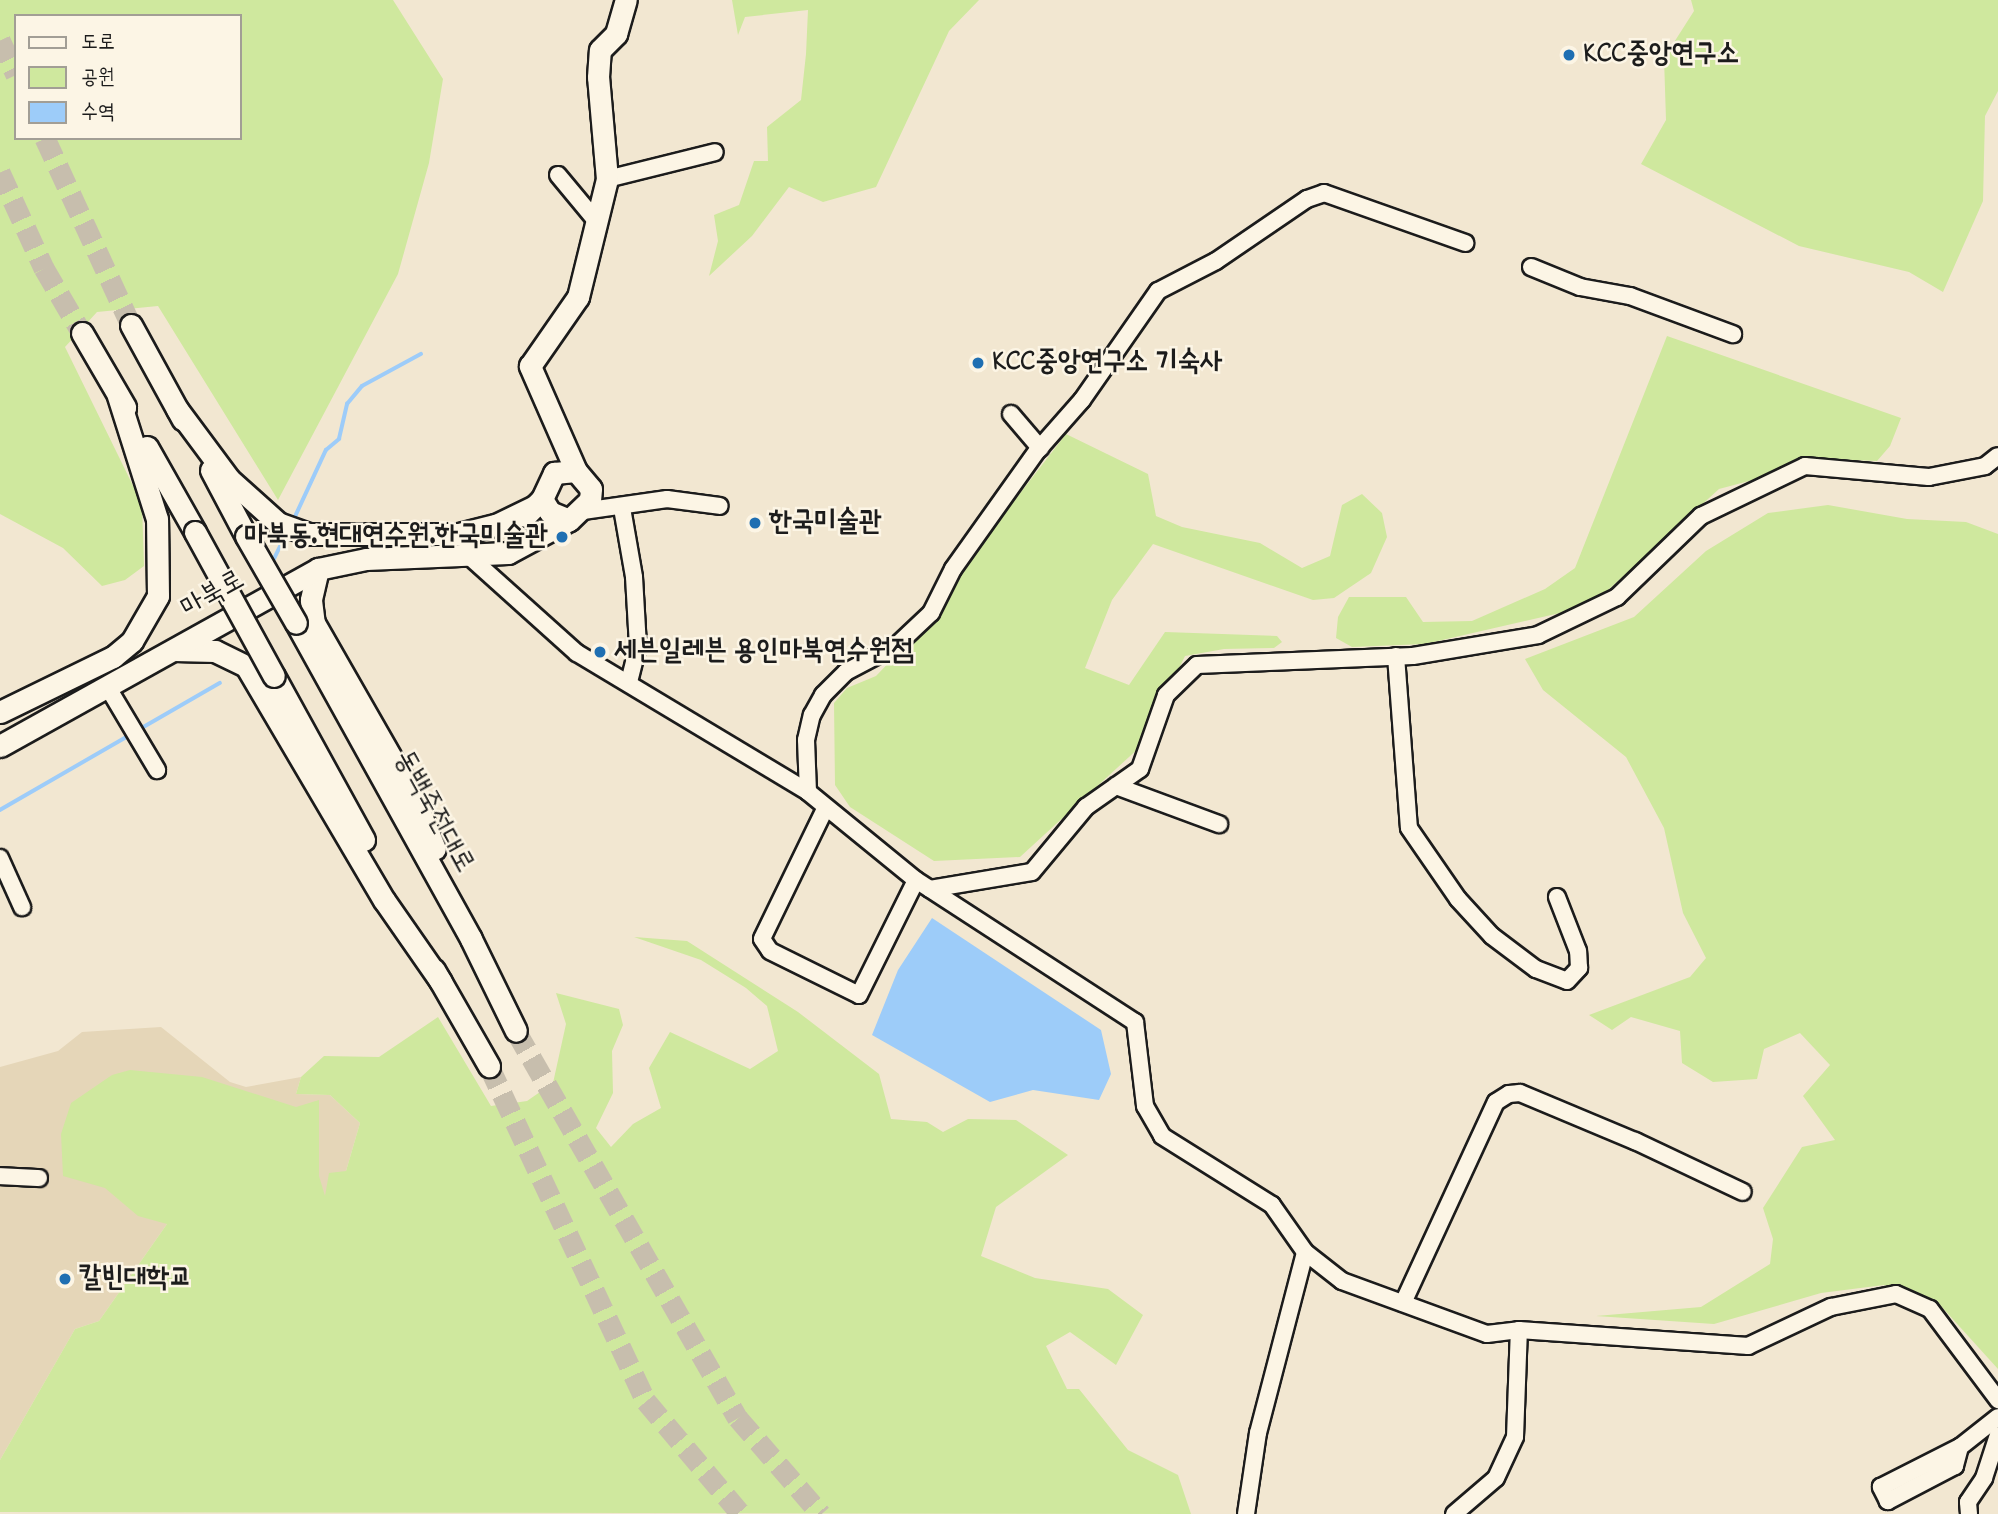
<!DOCTYPE html>
<html>
<head>
<meta charset="utf-8">
<style>
  body { margin:0 }
  #map { position:relative; width:1998px; height:1514px; overflow:hidden; background:#f2e7d1; font-family:"Indie Flower","Poor Story",sans-serif }
  div>[style] { position:absolute }
  [style*='--x'] { left:calc(var(--x)*1px); top:calc(var(--y)*1px); width:calc(var(--w)*1px); rotate:calc(var(--a)*1deg) }
  .built>* { inset:0; background:#e5d6b8 }
  .green>* { inset:0; background:#cfe89e }
  .water>* { inset:0; background:#9dccf9 }
  .stream>* { height:3.5px; margin:-1.75px; padding:0 1.75px; transform-origin:1.75px; border-radius:1.75px; background:#9dccf9 }
  .secondary-tunnel>* { height:21px; margin-top:-10.5px; transform-origin:0; background:repeating-linear-gradient(90deg,#c7bead 0 21px,transparent 0 31px) }
  .roads { filter:drop-shadow(2px 0 #1c1c1c) drop-shadow(-2px 0 #1c1c1c) drop-shadow(0 2px #1c1c1c) drop-shadow(0 -2px #1c1c1c) }
  .street>* { height:16px; margin:-8px; padding:0 8px; transform-origin:8px; border-radius:8px; background:#fcf5e5 }
  .secondary>* { height:21px; margin:-10.5px; padding:0 10.5px; transform-origin:10.5px; border-radius:10.5px; background:#fcf5e5 }
  .bridges { filter:drop-shadow(2px 0 #1c1c1c) drop-shadow(-2px 0 #1c1c1c) drop-shadow(0 2px #1c1c1c) drop-shadow(0 -2px #1c1c1c) }
  .secondary-bridge>* { height:21px; margin:-10.5px; padding:0 10.5px; transform-origin:10.5px; border-radius:10.5px; background:#fcf5e5 }
  .dots>* { width:19px; height:19px; translate:-50% -50%; box-sizing:border-box; border:4px solid #fcf5e5; border-radius:50% }
  span { translate:-50% -50%; white-space:nowrap; text-align:center; line-height:1.15; -webkit-text-stroke:5px #fcf5e5; paint-order:stroke }
  .poi-label { font-size:28px; color:#1c1c1c; font-weight:700 }
  .left { translate:0 -50%; text-align:left }
  .right { translate:-100% -50%; text-align:right }
  .street-label { font-size:28px; color:#1c1c1c }
  .legend { position:absolute; left:14px; top:14px; width:228px; height:126px; box-sizing:border-box; background:#fcf5e5; border:2px solid #a29e95; margin:0; padding:9px 12px; list-style:none; font-size:21px; color:#1c1c1c }
  .legend li { display:flex; align-items:center; gap:14px; height:35px }
  .legend b { width:35px; border:2px solid #a29e95 }
</style>
</head>
<body>
<div id="map">
  <div class="built">
    <i style="clip-path:polygon(161px 1027px,230px 1082px,246px 1087px,301px 1077px,296px 1094px,330px 1095px,360px 1123px,346px 1171px,318px 1233px,167px 1224px,99px 1321px,75px 1329px,0 1460px,0 1067px,58px 1051px,82px 1032px)"></i>
  </div>
  <div class="green">
    <i style="clip-path:polygon(evenodd,0 0,393px 0,443px 79px,429px 163px,398px 274px,278px 500px,158px 306px,97px 312px,65px 347px,142px 504px,144px 566px,125px 580px,102px 586px,63px 548px,0 514px,0 0,16px 16px,240px 16px,240px 138px,16px 138px,16px 16px)"></i>
    <i style="clip-path:polygon(732px 0,979px 0,949px 31px,876px 187px,823px 202px,789px 187px,752px 236px,709px 276px,718px 241px,714px 215px,739px 205px,754px 161px,768px 161px,767px 127px,801px 100px,806px 54px,808px 10px,745px 17px,738px 35px)"></i>
    <i style="clip-path:polygon(1691px 0,1998px 0,1998px 91px,1985px 116px,1983px 201px,1943px 292px,1909px 272px,1799px 246px,1641px 164px,1666px 120px,1664px 58px,1694px 11px)"></i>
    <i style="clip-path:polygon(1667px 336px,1901px 418px,1890px 446px,1877px 461px,1831px 459px,1719px 489px,1607px 591px,1560px 613px,1425px 644px,1352px 647px,1336px 638px,1338px 617px,1349px 597px,1406px 597px,1423px 622px,1472px 621px,1545px 589px,1575px 568px)"></i>
    <i style="clip-path:polygon(1066px 434px,1148px 474px,1156px 516px,1182px 527px,1260px 543px,1302px 568px,1330px 556px,1342px 505px,1362px 494px,1382px 513px,1387px 537px,1371px 573px,1334px 598px,1313px 600px,1153px 544px,1112px 600px,1085px 668px,1129px 685px,1165px 632px,1277px 636px,1282px 642px,1274px 648px,1224px 649px,1185px 656px,1141px 746px,1020px 857px,934px 861px,850px 807px,835px 785px,834px 703px,847px 688px,876px 676px,945px 604px,969px 559px)"></i>
    <i style="clip-path:polygon(1828px 505px,1907px 519px,1966px 522px,1998px 534px,1998px 1369px,1940px 1305px,1884px 1285px,1821px 1293px,1714px 1324px,1596px 1316px,1701px 1307px,1770px 1264px,1773px 1239px,1763px 1208px,1802px 1147px,1835px 1140px,1803px 1096px,1830px 1065px,1800px 1033px,1764px 1049px,1757px 1079px,1713px 1082px,1682px 1063px,1680px 1031px,1631px 1017px,1612px 1030px,1589px 1015px,1690px 977px,1706px 958px,1683px 913px,1664px 828px,1626px 757px,1543px 690px,1525px 659px,1634px 617px,1706px 551px,1768px 513px)"></i>
    <i style="clip-path:polygon(634px 937px,687px 941px,798px 1012px,879px 1074px,891px 1119px,927px 1122px,943px 1132px,968px 1119px,1016px 1120px,1068px 1155px,996px 1207px,981px 1256px,1035px 1278px,1108px 1289px,1143px 1315px,1116px 1365px,1070px 1332px,1046px 1346px,1067px 1389px,1079px 1389px,1128px 1450px,1178px 1475px,1191px 1514px,0 1512px,0 1460px,75px 1329px,99px 1321px,167px 1224px,138px 1216px,105px 1188px,63px 1176px,61px 1134px,71px 1103px,112px 1075px,130px 1070px,202px 1077px,296px 1107px,319px 1100px,319px 1176px,325px 1196px,329px 1173px,346px 1171px,360px 1123px,330px 1095px,296px 1094px,301px 1077px,324px 1056px,379px 1057px,438px 1017px,491px 1106px,527px 1101px,553px 1083px,566px 1024px,556px 993px,619px 1009px,623px 1025px,612px 1051px,613px 1093px,596px 1128px,611px 1147px,633px 1124px,661px 1108px,649px 1068px,670px 1032px,750px 1069px,778px 1051px,767px 1006px,746px 988px,701px 960px)"></i>
  </div>
  <div class="water">
    <i style="clip-path:polygon(932px 918px,1101px 1030px,1111px 1074px,1099px 1100px,1033px 1090px,990px 1102px,872px 1035px,898px 970px)"></i>
  </div>
  <div class="stream">
    <i style="--x:293;--y:521;--w:78;--a:-65.1"></i>
    <i style="--x:326;--y:450;--w:17;--a:-40"></i>
    <i style="--x:339;--y:439;--w:36;--a:-77"></i>
    <i style="--x:347;--y:404;--w:23;--a:-50"></i>
    <i style="--x:362;--y:386;--w:67;--a:-28.5"></i>
    <i style="--x:271;--y:565;--w:34;--a:-64"></i>
    <i style="--x:140;--y:729;--w:92;--a:-29.9"></i>
    <i style="--x:0;--y:810;--w:150;--a:-30"></i>
  </div>
  <div class="secondary-tunnel">
    <i style="--x:0;--y:40;--w:38;--a:65"></i>
    <i style="--x:45;--y:138;--w:206;--a:65.3"></i>
    <i style="--x:0;--y:172;--w:106;--a:65.4"></i>
    <i style="--x:44;--y:268;--w:75;--a:59.7"></i>
    <i style="--x:516;--y:1031;--w:446;--a:60.2"></i>
    <i style="--x:738;--y:1418;--w:127;--a:49.2"></i>
    <i style="--x:489;--y:1066;--w:370;--a:64.9"></i>
    <i style="--x:646;--y:1401;--w:148;--a:49.9"></i>
  </div>
  <div class="roads">
    <div class="street">
      <i style="--x:558;--y:175;--w:61;--a:50.3"></i>
      <i style="--x:607;--y:179;--w:111;--a:-14"></i>
      <i style="--x:1531;--y:267;--w:53;--a:22.2"></i>
      <i style="--x:1580;--y:287;--w:51;--a:10.2"></i>
      <i style="--x:1630;--y:296;--w:110;--a:20.3"></i>
      <i style="--x:1011;--y:414;--w:45;--a:49.5"></i>
      <i style="--x:622;--y:508;--w:70;--a:80.1"></i>
      <i style="--x:634;--y:577;--w:69;--a:86.7"></i>
      <i style="--x:638;--y:646;--w:38;--a:104"></i>
      <i style="--x:583;--y:511;--w:85;--a:-8.1"></i>
      <i style="--x:667;--y:499;--w:53;--a:7.5"></i>
      <i style="--x:471;--y:558;--w:142;--a:41.9"></i>
      <i style="--x:577;--y:653;--w:270;--a:31"></i>
      <i style="--x:808;--y:792;--w:139;--a:39.2"></i>
      <i style="--x:916;--y:880;--w:261;--a:33"></i>
      <i style="--x:1135;--y:1022;--w:85;--a:83.2"></i>
      <i style="--x:1145;--y:1106;--w:34;--a:60"></i>
      <i style="--x:1162;--y:1136;--w:130;--a:32.1"></i>
      <i style="--x:1272;--y:1205;--w:57;--a:54.9"></i>
      <i style="--x:1305;--y:1252;--w:47;--a:38.1"></i>
      <i style="--x:1342;--y:1281;--w:154;--a:20.1"></i>
      <i style="--x:1487;--y:1334;--w:32;--a:-7"></i>
      <i style="--x:1519;--y:1330;--w:230;--a:4"></i>
      <i style="--x:1748;--y:1346;--w:92;--a:-25.2"></i>
      <i style="--x:1831;--y:1307;--w:66;--a:-11.3"></i>
      <i style="--x:1896;--y:1294;--w:37;--a:24"></i>
      <i style="--x:1930;--y:1309;--w:114;--a:53.2"></i>
      <i style="--x:1396;--y:656;--w:172;--a:85.7"></i>
      <i style="--x:1409;--y:828;--w:86;--a:55.4"></i>
      <i style="--x:1458;--y:899;--w:50;--a:47.4"></i>
      <i style="--x:1492;--y:936;--w:55;--a:36.9"></i>
      <i style="--x:1536;--y:969;--w:33;--a:21"></i>
      <i style="--x:1567;--y:981;--w:18;--a:-47"></i>
      <i style="--x:1579;--y:968;--w:17;--a:-93"></i>
      <i style="--x:1578;--y:951;--w:58;--a:-111.3"></i>
      <i style="--x:107;--y:686;--w:98;--a:59.2"></i>
      <i style="--x:1116;--y:786;--w:110;--a:20.3"></i>
      <i style="--x:808;--y:792;--w:52;--a:-92.2"></i>
      <i style="--x:806;--y:740;--w:26;--a:-77"></i>
      <i style="--x:812;--y:715;--w:23;--a:-61"></i>
      <i style="--x:823;--y:695;--w:33;--a:-45"></i>
      <i style="--x:846;--y:672;--w:58;--a:-27.9"></i>
      <i style="--x:897;--y:645;--w:47;--a:-43.3"></i>
      <i style="--x:931;--y:613;--w:49;--a:-63.4"></i>
      <i style="--x:953;--y:569;--w:145;--a:-54.6"></i>
      <i style="--x:1037;--y:451;--w:68;--a:-48.6"></i>
      <i style="--x:1082;--y:400;--w:133;--a:-55.1"></i>
      <i style="--x:1158;--y:291;--w:65;--a:-27.3"></i>
      <i style="--x:1216;--y:261;--w:110;--a:-34.3"></i>
      <i style="--x:1307;--y:199;--w:18;--a:-19"></i>
      <i style="--x:1324;--y:193;--w:150;--a:19.5"></i>
      <i style="--x:825;--y:809;--w:144;--a:115.9"></i>
      <i style="--x:762;--y:939;--w:14;--a:56"></i>
      <i style="--x:770;--y:951;--w:99;--a:26.3"></i>
      <i style="--x:859;--y:995;--w:128;--a:-63.6"></i>
      <i style="--x:0;--y:858;--w:54;--a:65.8"></i>
      <i style="--x:930;--y:889;--w:103;--a:-9.5"></i>
      <i style="--x:1032;--y:872;--w:85;--a:-50.3"></i>
      <i style="--x:1086;--y:807;--w:66;--a:-35.1"></i>
      <i style="--x:1140;--y:769;--w:78;--a:-70.6"></i>
      <i style="--x:1166;--y:695;--w:43;--a:-44.1"></i>
      <i style="--x:1197;--y:665;--w:216;--a:-2.4"></i>
      <i style="--x:1413;--y:656;--w:127;--a:-9.5"></i>
      <i style="--x:1538;--y:635;--w:88;--a:-25.7"></i>
      <i style="--x:1617;--y:597;--w:117;--a:-44"></i>
      <i style="--x:1701;--y:516;--w:115;--a:-25.7"></i>
      <i style="--x:1805;--y:466;--w:124;--a:5.1"></i>
      <i style="--x:1929;--y:477;--w:57;--a:-11.1"></i>
      <i style="--x:1985;--y:466;--w:16;--a:-38"></i>
      <i style="--x:0;--y:1176;--w:39;--a:3"></i>
      <i style="--x:1403;--y:1303;--w:221;--a:-65.2"></i>
      <i style="--x:1496;--y:1102;--w:15;--a:-32"></i>
      <i style="--x:1509;--y:1094;--w:11;--a:-5"></i>
      <i style="--x:1520;--y:1093;--w:125;--a:22.7"></i>
      <i style="--x:1635;--y:1141;--w:119;--a:25.3"></i>
      <i style="--x:1960;--y:1447;--w:20;--a:105"></i>
      <i style="--x:1955;--y:1466;--w:76;--a:152.4"></i>
      <i style="--x:1888;--y:1501;--w:16;--a:-117"></i>
      <i style="--x:1881;--y:1487;--w:89;--a:-26.9"></i>
      <i style="--x:1960;--y:1447;--w:48;--a:-38.3"></i>
      <i style="--x:1246;--y:1514;--w:82;--a:-81.6"></i>
      <i style="--x:1258;--y:1433;--w:187;--a:-75.4"></i>
      <i style="--x:1454;--y:1514;--w:55;--a:-40.6"></i>
      <i style="--x:1496;--y:1478;--w:45;--a:-65.1"></i>
      <i style="--x:1515;--y:1437;--w:107;--a:-87.9"></i>
      <i style="--x:1969;--y:1514;--w:12;--a:-95"></i>
      <i style="--x:1968;--y:1502;--w:29;--a:-56"></i>
      <i style="--x:1984;--y:1478;--w:45;--a:-72"></i>
    </div>
    <div class="secondary">
      <i style="--x:131;--y:325;--w:108;--a:61.3"></i>
      <i style="--x:82;--y:333;--w:86;--a:59.8"></i>
      <i style="--x:177;--y:409;--w:87;--a:53.4"></i>
      <i style="--x:229;--y:479;--w:66;--a:41.9"></i>
      <i style="--x:278;--y:523;--w:32;--a:20"></i>
      <i style="--x:308;--y:534;--w:151;--a:0"></i>
      <i style="--x:459;--y:534;--w:38;--a:-14"></i>
      <i style="--x:496;--y:525;--w:43;--a:-26"></i>
      <i style="--x:147;--y:447;--w:98;--a:60.5"></i>
      <i style="--x:211;--y:470;--w:75;--a:62.1"></i>
      <i style="--x:576;--y:471;--w:115;--a:-113.7"></i>
      <i style="--x:530;--y:366;--w:84;--a:-55.2"></i>
      <i style="--x:578;--y:297;--w:122;--a:-76.2"></i>
      <i style="--x:607;--y:179;--w:102;--a:-95"></i>
      <i style="--x:598;--y:77;--w:27;--a:-86"></i>
      <i style="--x:600;--y:50;--w:23;--a:-45"></i>
      <i style="--x:616;--y:34;--w:35;--a:-74"></i>
      <i style="--x:525;--y:516;--w:24;--a:-45"></i>
      <i style="--x:542;--y:499;--w:29;--a:-65"></i>
      <i style="--x:554;--y:473;--w:22;--a:-5"></i>
      <i style="--x:576;--y:471;--w:23;--a:50"></i>
      <i style="--x:591;--y:489;--w:11;--a:95"></i>
      <i style="--x:590;--y:500;--w:29;--a:136"></i>
      <i style="--x:569;--y:520;--w:21;--a:-157"></i>
      <i style="--x:550;--y:512;--w:15;--a:-122"></i>
      <i style="--x:318;--y:569;--w:32;--a:103"></i>
      <i style="--x:311;--y:600;--w:23;--a:83"></i>
      <i style="--x:314;--y:623;--w:199;--a:60.2"></i>
      <i style="--x:413;--y:796;--w:57;--a:67.5"></i>
      <i style="--x:296;--y:623;--w:361;--a:61"></i>
      <i style="--x:471;--y:939;--w:102;--a:63.9"></i>
      <i style="--x:174;--y:650;--w:41;--a:1.4"></i>
      <i style="--x:215;--y:651;--w:34;--a:26"></i>
      <i style="--x:246;--y:666;--w:272;--a:59.5"></i>
      <i style="--x:384;--y:900;--w:100;--a:55.2"></i>
      <i style="--x:274;--y:676;--w:187;--a:61.2"></i>
      <i style="--x:0;--y:712;--w:126;--a:-26"></i>
      <i style="--x:113;--y:657;--w:25;--a:-40"></i>
      <i style="--x:132;--y:641;--w:52;--a:-60"></i>
      <i style="--x:158;--y:596;--w:77;--a:-90.7"></i>
      <i style="--x:157;--y:519;--w:129;--a:-107.6"></i>
      <i style="--x:0;--y:746;--w:364;--a:-29.1"></i>
      <i style="--x:318;--y:569;--w:49;--a:-11.8"></i>
      <i style="--x:366;--y:559;--w:142;--a:-2.4"></i>
      <i style="--x:508;--y:553;--w:69;--a:-28.4"></i>
      <i style="--x:434;--y:970;--w:111;--a:60.2"></i>
    </div>
  </div>
  <div class="bridges">
    <div class="secondary-bridge">
      <i style="--x:195;--y:532;--w:164;--a:61.3"></i>
      <i style="--x:246;--y:536;--w:100;--a:60.1"></i>
    </div>
  </div>
  <div class="dots">
    <i style="left:1569px;top:55px;background:#1f6fb2"></i>
    <i style="left:978px;top:363px;background:#1f6fb2"></i>
    <i style="left:755px;top:523px;background:#1f6fb2"></i>
    <i style="left:562px;top:537px;background:#1f6fb2"></i>
    <i style="left:600px;top:652px;background:#1f6fb2"></i>
    <i style="left:65px;top:1279px;background:#1f6fb2"></i>
  </div>
  <div class="poi-label">
    <span class="left" style="left:1583px;top:55px">KCC중앙연구소</span>
    <span class="left" style="left:992px;top:363px">KCC중앙연구소 기숙사</span>
    <span class="left" style="left:769px;top:523px">한국미술관</span>
    <span class="right" style="left:548px;top:537px">마북동.현대연수원.한국미술관</span>
    <span class="left" style="left:614px;top:652px">세븐일레븐 용인마북연수원점</span>
    <span class="left" style="left:79px;top:1279px">칼빈대학교</span>
  </div>
  <div class="street-label">
    <span style="left:213px;top:595px;rotate:-29deg">마북로</span>
    <span style="left:433px;top:812px;rotate:61deg">동백죽전대로</span>
  </div>
  <ul class="legend">
  <li><b style="height:9px;background:#fcf5e5"></b>도로</li>
  <li><b style="height:19px;background:#cfe89e"></b>공원</li>
  <li><b style="height:19px;background:#9dccf9"></b>수역</li>
  </ul>
</div>
</body>
</html>
